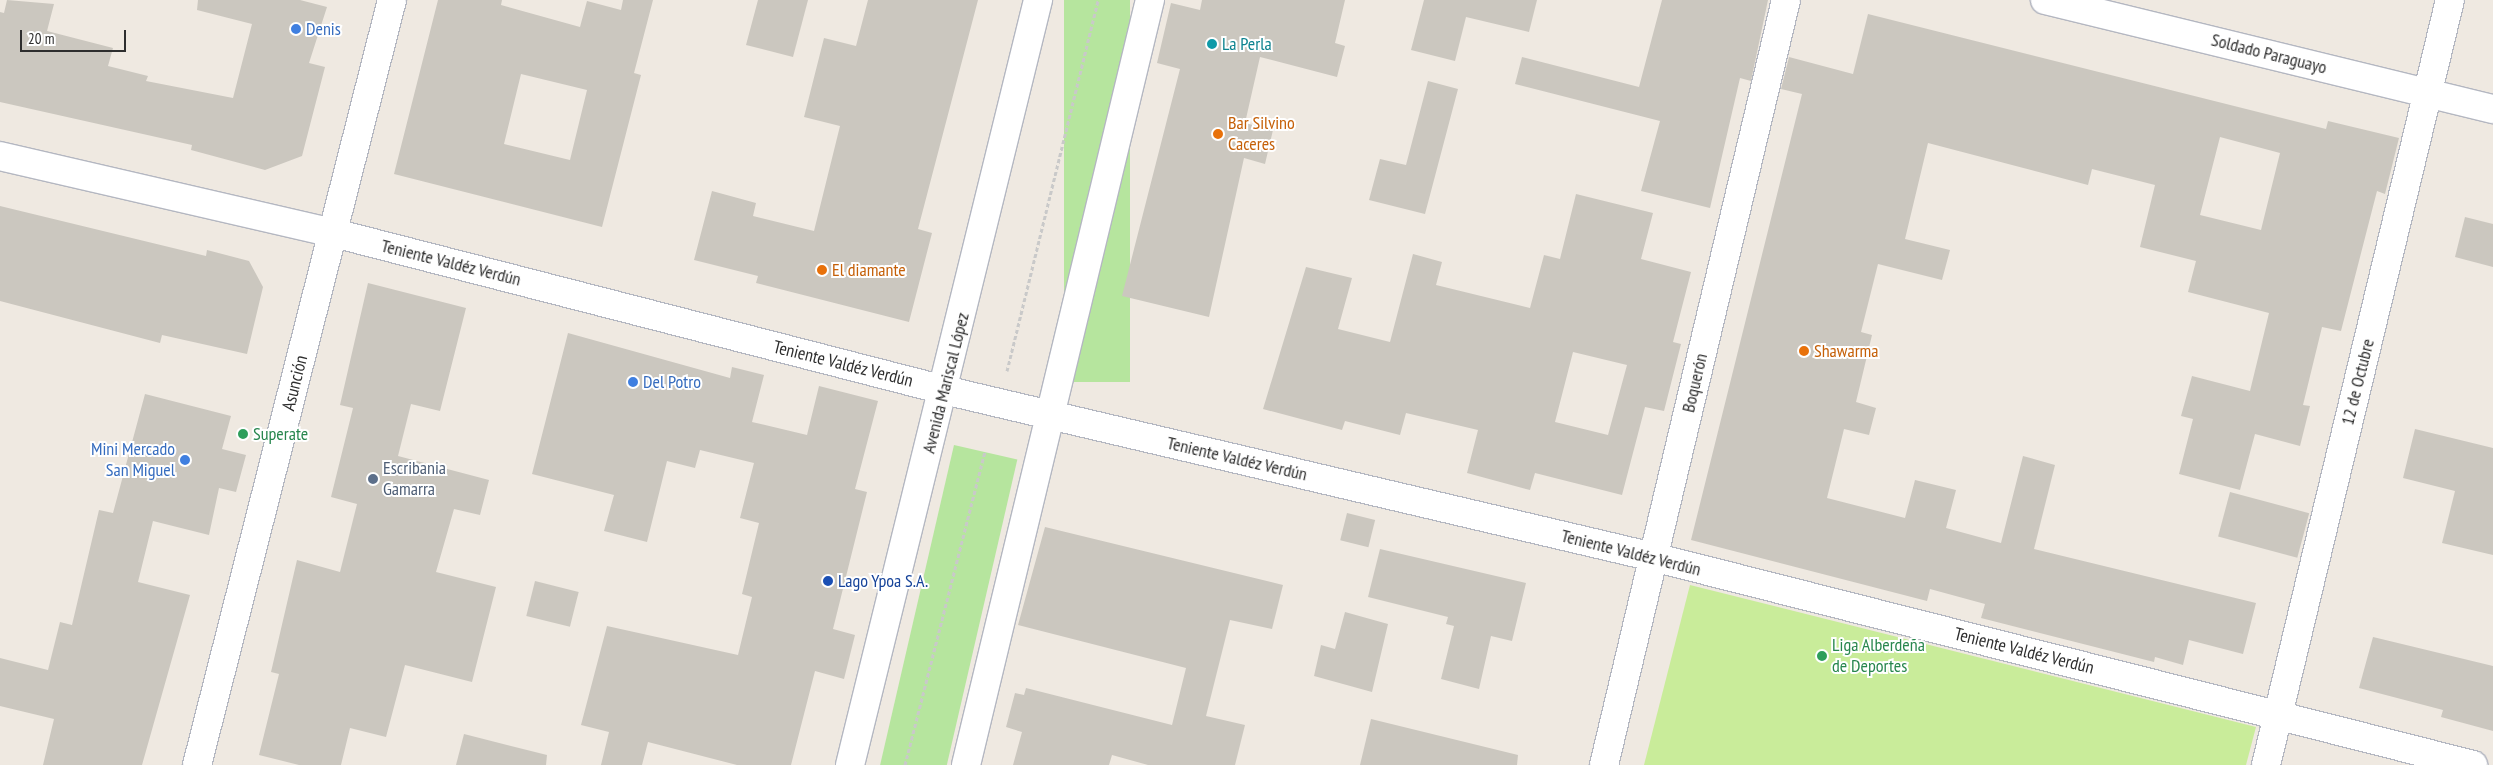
<!DOCTYPE html>
<html>
<head>
<meta charset="utf-8">
<style>
  body { margin:0 }
  #map { position:relative; width:2493px; height:765px; overflow:hidden; background:#efe9e1; font-family:"PT Sans Narrow",sans-serif }
  div>[style] { position:absolute }
  [style*='--x'] { left:calc(var(--x)*1px); top:calc(var(--y)*1px); width:calc(var(--w)*1px); rotate:calc(var(--a)*1deg) }
  .green>* { inset:0; background:#b6e59e; transform-origin:0 0 }
  .pitch>* { inset:0; background:#c9ec9a }
  .building>* { inset:0; background:#cbc7bf; transform-origin:0 0 }
  .path>* { height:3px; margin-top:-1.5px; transform-origin:0; background:repeating-linear-gradient(90deg,#c9c9c9 0 4px,transparent 0 6.5px) }
  .roads { filter:drop-shadow(1px 0 #b4b7c1) drop-shadow(-1px 0 #b4b7c1) drop-shadow(0 1px #b4b7c1) drop-shadow(0 -1px #b4b7c1) }
  .street>* { height:28px; margin:-14px; padding:0 14px; transform-origin:14px; border-radius:14px; background:#fff }
  .secondary>* { height:28px; margin:-14px; padding:0 14px; transform-origin:14px; border-radius:14px; background:#fff }
  .dots>* { width:14px; height:14px; translate:-50% -50%; box-sizing:border-box; border:2px solid #fff; border-radius:50% }
  span { translate:-50% -50%; white-space:nowrap; text-align:center; line-height:1.15; -webkit-text-stroke:4px #fff; paint-order:stroke }
  .shop-label { font-size:18px; color:#366cbe }
  .left { translate:0 -50%; text-align:left }
  .right { translate:-100% -50%; text-align:right }
  .culture-label { font-size:18px; color:#0d838f }
  .street-label { font-size:18px; color:#2e2e2e }
  .food-label { font-size:18px; color:#c56008 }
  .leisure-label { font-size:18px; color:#27864d }
  .service-label { font-size:18px; color:#4e5e75 }
  .transit-label { font-size:18px; color:#164399 }
  .scale { position:absolute; left:20px; top:30px; width:106px; height:22px; box-sizing:border-box; border:2px solid #2e2e2e; border-top:0; padding-left:6px; font-size:15px; line-height:18px; white-space:nowrap; color:#2e2e2e; -webkit-text-stroke:4px #fff; paint-order:stroke }
</style>
</head>
<body>
<div id="map">
  <div class="green">
    <i style="left:1064px;top:0;width:66px;height:382px"></i>
    <i style="left:954px;top:445px;width:65px;height:330px;rotate:13deg"></i>
  </div>
  <div class="pitch">
    <i style="clip-path:polygon(1690px 585px,2256px 727px,2246px 765px,1644px 765px)"></i>
  </div>
  <div class="building">
    <i style="clip-path:polygon(7px 0,54px 4px,47px 31px,113px 48px,108px 66px,148px 76px,146px 81px,233px 98px,252px 24px,197px 10px,198px 0,300px 0,327px 7px,309px 63px,325px 67px,302px 156px,265px 170px,191px 150px,192px 145px,0 102px,0 12px,4px 13px)"></i>
    <i style="clip-path:polygon(evenodd,438px 0,502px 0,501px 5px,580px 27px,587px 1px,621px 10px,623px 0,653px 0,634px 73px,641px 75px,602px 227px,394px 174px,438px 0,521px 74px,587px 90px,570px 160px,504px 144px,521px 74px)"></i>
    <i style="clip-path:polygon(758px 0,808px 0,793px 57px,746px 45px)"></i>
    <i style="clip-path:polygon(868px 0,978px 0,918px 229px,932px 233px,909px 322px,756px 283px,758px 276px,694px 260px,712px 191px,756px 203px,753px 216px,814px 231px,840px 126px,804px 117px,824px 38px,856px 46px)"></i>
    <i style="clip-path:polygon(1202px 0,1345px 0,1335px 43px,1345px 46px,1337px 77px,1260px 57px,1245px 123px,1273px 130px,1265px 164px,1244px 158px,1209px 317px,1122px 296px,1180px 69px,1157px 63px,1171px 3px,1200px 10px)"></i>
    <i style="clip-path:polygon(1424px 0,1537px 0,1529px 32px,1466px 17px,1455px 61px,1411px 50px)"></i>
    <i style="clip-path:polygon(1662px 0,1768px 0,1751px 81px,1740px 78px,1710px 208px,1641px 191px,1660px 121px,1515px 84px,1522px 57px,1639px 87px)"></i>
    <i style="clip-path:polygon(evenodd,1868px 14px,2326px 129px,2328px 121px,2399px 138px,2385px 194px,2377px 191px,2341px 331px,2322px 327px,2303px 405px,2310px 406px,2300px 446px,2255px 434px,2240px 490px,2179px 474px,2193px 419px,2181px 416px,2192px 376px,2250px 391px,2269px 313px,2188px 292px,2196px 261px,2140px 247px,2155px 185px,2092px 169px,2088px 185px,1928px 143px,1905px 239px,1950px 250px,1942px 280px,1878px 264px,1861px 332px,1872px 335px,1856px 402px,1876px 408px,1869px 435px,1844px 429px,1827px 498px,1905px 518px,1915px 480px,1956px 490px,1946px 528px,2001px 543px,2023px 456px,2055px 465px,2034px 549px,2256px 603px,2243px 654px,2189px 640px,2183px 665px,2155px 657px,2154px 662px,1981px 618px,1985px 604px,1930px 589px,1927px 601px,1691px 540px,1802px 94px,1781px 89px,1789px 57px,1853px 74px,1868px 14px,2220px 137px,2280px 153px,2261px 230px,2200px 215px,2220px 137px)"></i>
    <i style="clip-path:polygon(1428px 81px,1458px 89px,1425px 214px,1369px 200px,1380px 159px,1406px 165px)"></i>
    <i style="clip-path:polygon(evenodd,1576px 194px,1653px 213px,1641px 259px,1691px 272px,1673px 342px,1681px 344px,1664px 411px,1645px 407px,1622px 495px,1535px 473px,1530px 490px,1467px 473px,1478px 430px,1406px 413px,1400px 435px,1345px 421px,1342px 430px,1263px 409px,1306px 267px,1352px 278px,1338px 329px,1390px 342px,1413px 254px,1442px 262px,1436px 285px,1530px 308px,1544px 255px,1560px 259px,1576px 194px,1573px 352px,1627px 365px,1608px 435px,1555px 422px,1573px 352px)"></i>
    <i style="clip-path:polygon(0 206px,206px 256px,207px 250px,249px 261px,263px 287px,247px 354px,162px 335px,160px 343px,0 301px)"></i>
    <i style="clip-path:polygon(2465px 217px,2493px 224px,2493px 267px,2455px 257px)"></i>
    <i style="clip-path:polygon(368px 283px,466px 308px,440px 411px,411px 404px,398px 456px,489px 480px,480px 515px,454px 509px,436px 572px,496px 587px,472px 682px,405px 665px,386px 737px,350px 728px,341px 765px,299px 765px,259px 755px,279px 674px,271px 672px,297px 560px,340px 572px,357px 504px,331px 497px,353px 408px,340px 405px)"></i>
    <i style="clip-path:polygon(568px 333px,730px 378px,732px 367px,764px 375px,752px 422px,807px 435px,819px 386px,878px 401px,855px 489px,867px 492px,833px 629px,855px 635px,844px 679px,815px 671px,791px 765px,737px 765px,648px 742px,642px 765px,601px 765px,609px 732px,581px 725px,607px 626px,738px 655px,752px 597px,742px 594px,759px 523px,740px 518px,754px 463px,700px 450px,695px 468px,667px 461px,647px 542px,604px 531px,614px 495px,532px 474px)"></i>
    <i style="clip-path:polygon(145px 394px,231px 416px,222px 449px,246px 455px,236px 492px,219px 488px,209px 535px,153px 521px,138px 582px,190px 595px,142px 765px,43px 765px,54px 719px,0 706px,0 658px,48px 670px,60px 622px,72px 625px,99px 510px,113px 513px)"></i>
    <i style="clip-path:polygon(2415px 429px,2493px 448px,2493px 555px,2442px 543px,2455px 491px,2403px 478px)"></i>
    <i style="left:2230px;top:492px;width:82px;height:46px;rotate:15deg"></i>
    <i style="left:1347px;top:513px;width:29px;height:28px;rotate:14deg"></i>
    <i style="clip-path:polygon(1045px 527px,1283px 585px,1272px 629px,1230px 620px,1206px 716px,1245px 725px,1235px 765px,1148px 765px,1112px 755px,1109px 765px,1013px 765px,1022px 732px,1006px 727px,1015px 693px,1024px 695px,1026px 688px,1172px 725px,1186px 668px,1018px 625px)"></i>
    <i style="clip-path:polygon(1380px 549px,1526px 583px,1512px 641px,1491px 636px,1479px 689px,1441px 679px,1454px 626px,1446px 624px,1448px 617px,1368px 597px)"></i>
    <i style="left:535px;top:581px;width:45px;height:36px;rotate:14deg"></i>
    <i style="clip-path:polygon(1345px 612px,1388px 624px,1372px 692px,1314px 676px,1321px 645px,1335px 649px)"></i>
    <i style="clip-path:polygon(2373px 637px,2493px 666px,2493px 731px,2441px 717px,2443px 710px,2359px 688px)"></i>
    <i style="clip-path:polygon(1371px 719px,1518px 755px,1517px 765px,1360px 765px)"></i>
    <i style="clip-path:polygon(464px 734px,547px 755px,546px 765px,456px 765px)"></i>
  </div>
  <div class="path">
    <i style="--x:1007;--y:371;--w:382;--a:-76.2"></i>
    <i style="--x:905;--y:765;--w:323;--a:-75.7"></i>
  </div>
  <div class="roads">
    <div class="street">
      <i style="--x:2045;--y:0;--w:461;--a:13.7"></i>
      <i style="--x:0;--y:156;--w:343;--a:13"></i>
      <i style="--x:334;--y:233;--w:630;--a:14.43"></i>
      <i style="--x:944;--y:390;--w:728;--a:13.25"></i>
      <i style="--x:1653;--y:557;--w:846;--a:14.23"></i>
      <i style="--x:197;--y:765;--w:789;--a:-75.7"></i>
      <i style="--x:1604;--y:765;--w:786;--a:-76.62"></i>
      <i style="--x:2266;--y:765;--w:787;--a:-76.48"></i>
    </div>
    <div class="secondary">
      <i style="--x:850;--y:765;--w:788;--a:-76.19"></i>
      <i style="--x:966;--y:765;--w:787;--a:-76.48"></i>
    </div>
  </div>
  <div class="dots">
    <i style="left:296px;top:29px;background:#3f7fe0"></i>
    <i style="left:1212px;top:44px;background:#0f9aa8"></i>
    <i style="left:1218px;top:134px;background:#e8710a"></i>
    <i style="left:822px;top:270px;background:#e8710a"></i>
    <i style="left:1804px;top:351px;background:#e8710a"></i>
    <i style="left:633px;top:382px;background:#3f7fe0"></i>
    <i style="left:243px;top:434px;background:#2e9e5b"></i>
    <i style="left:185px;top:460px;background:#3f7fe0"></i>
    <i style="left:373px;top:479px;background:#5c6f8a"></i>
    <i style="left:828px;top:581px;background:#1a4fb4"></i>
    <i style="left:1822px;top:656px;background:#2e9e5b"></i>
  </div>
  <div class="shop-label">
    <span class="left" style="left:306px;top:29px">Denis</span>
    <span class="left" style="left:643px;top:382px">Del Potro</span>
    <span class="right" style="left:175px;top:460px">Mini Mercado<br>San Miguel</span>
  </div>
  <div class="culture-label">
    <span class="left" style="left:1222px;top:44px">La Perla</span>
  </div>
  <div class="street-label">
    <span style="left:2269px;top:54px;rotate:14deg">Soldado Paraguayo</span>
    <span style="left:451px;top:263px;rotate:14deg">Teniente Valdéz Verdún</span>
    <span style="left:843px;top:364px;rotate:14deg">Teniente Valdéz Verdún</span>
    <span style="left:2358px;top:382px;rotate:-76deg">12 de Octubre</span>
    <span style="left:295px;top:383px;rotate:-76deg">Asunción</span>
    <span style="left:946px;top:383px;rotate:-76deg">Avenida Mariscal López</span>
    <span style="left:1695px;top:383px;rotate:-77deg">Boquerón</span>
    <span style="left:1237px;top:459px;rotate:13deg">Teniente Valdéz Verdún</span>
    <span style="left:1631px;top:553px;rotate:14deg">Teniente Valdéz Verdún</span>
    <span style="left:2024px;top:651px;rotate:14deg">Teniente Valdéz Verdún</span>
  </div>
  <div class="food-label">
    <span class="left" style="left:1228px;top:134px">Bar Silvino<br>Caceres</span>
    <span class="left" style="left:832px;top:270px">El diamante</span>
    <span class="left" style="left:1814px;top:351px">Shawarma</span>
  </div>
  <div class="leisure-label">
    <span class="left" style="left:253px;top:434px">Superate</span>
    <span class="left" style="left:1832px;top:656px">Liga Alberdeña<br>de Deportes</span>
  </div>
  <div class="service-label">
    <span class="left" style="left:383px;top:479px">Escribania<br>Gamarra</span>
  </div>
  <div class="transit-label">
    <span class="left" style="left:838px;top:581px">Lago Ypoa S.A.</span>
  </div>
  <div class="scale">20 m</div>
</div>
</body>
</html>
